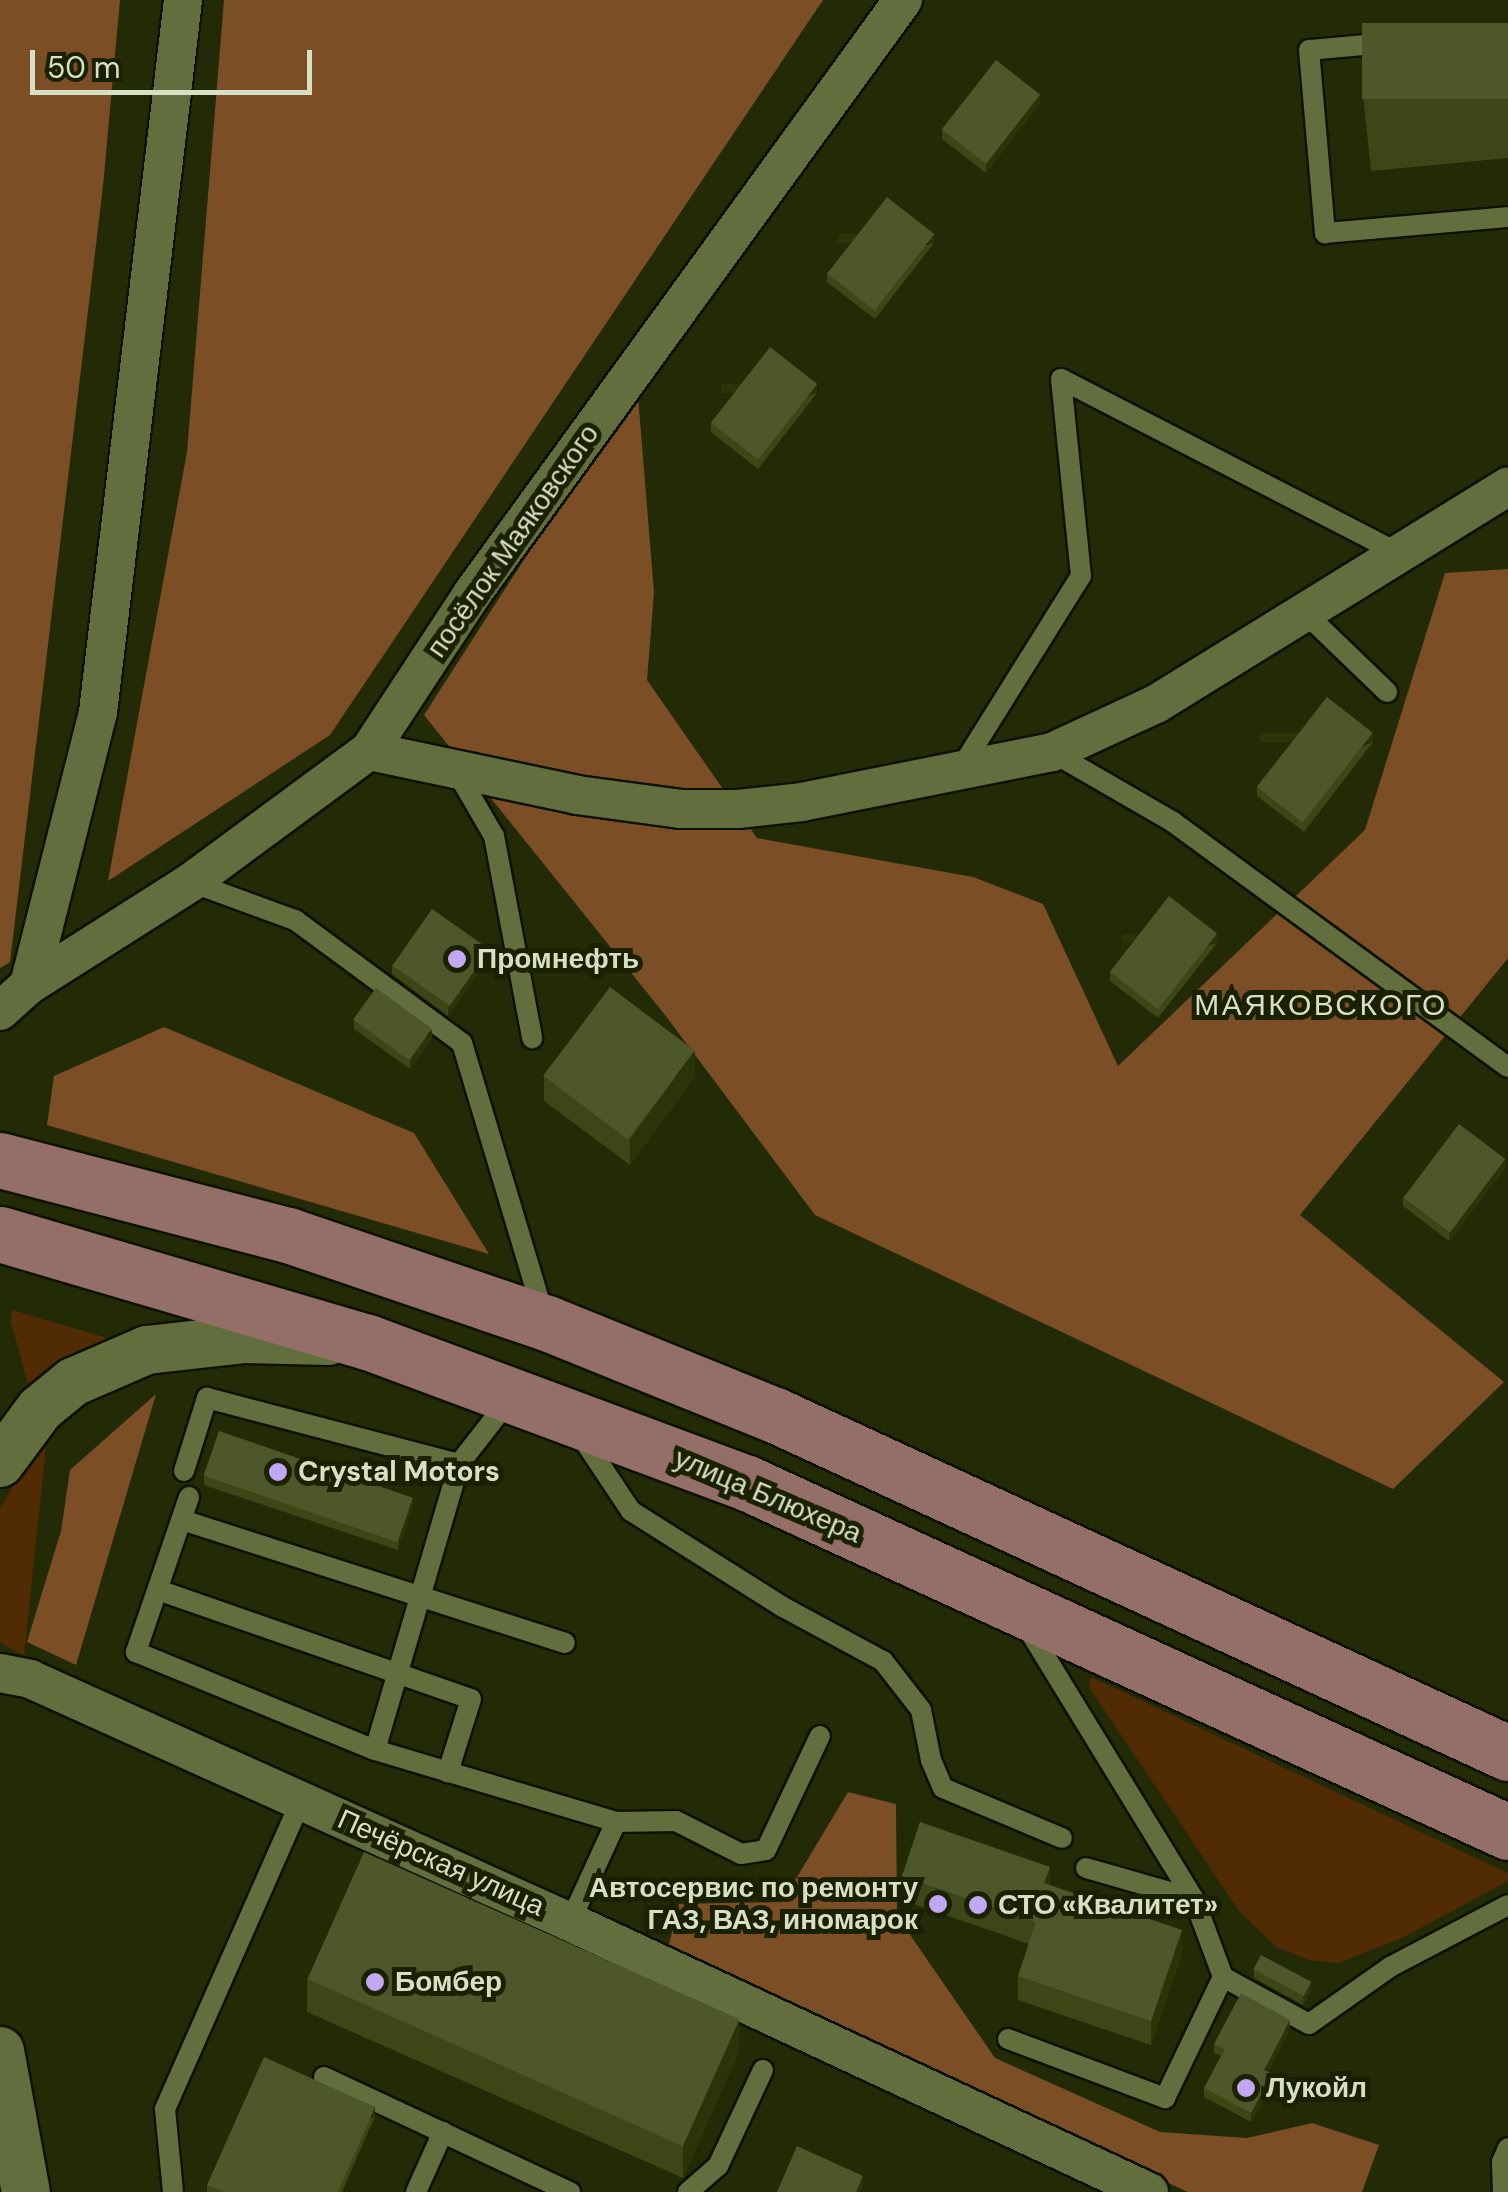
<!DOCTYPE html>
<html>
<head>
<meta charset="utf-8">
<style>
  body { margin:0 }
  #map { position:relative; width:1508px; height:2192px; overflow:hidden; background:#232a06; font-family:"DM Sans",sans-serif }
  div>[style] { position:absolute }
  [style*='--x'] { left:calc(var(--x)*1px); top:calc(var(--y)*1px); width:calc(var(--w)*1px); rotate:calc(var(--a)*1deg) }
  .green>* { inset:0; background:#512b03 }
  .forest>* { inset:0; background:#7b4e25 }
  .roads { filter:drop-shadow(2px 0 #0d1200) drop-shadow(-2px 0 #0d1200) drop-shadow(0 2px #0d1200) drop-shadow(0 -2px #0d1200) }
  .service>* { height:20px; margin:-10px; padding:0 10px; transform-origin:10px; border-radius:10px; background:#626e3e }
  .minor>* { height:38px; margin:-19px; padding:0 19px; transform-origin:19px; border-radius:19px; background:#626e3e }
  .tertiary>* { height:48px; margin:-24px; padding:0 24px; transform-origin:24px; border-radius:24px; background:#626e3e }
  .primary>* { height:55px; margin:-27.5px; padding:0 27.5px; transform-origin:27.5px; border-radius:27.5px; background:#946f68 }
  .wall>* { inset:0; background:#3d4617 }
  .shaded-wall>* { inset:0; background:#2b3408; transform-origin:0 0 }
  .building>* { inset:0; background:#4d572a; transform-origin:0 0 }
  .dots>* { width:28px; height:28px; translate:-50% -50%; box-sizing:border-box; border:5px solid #1a2100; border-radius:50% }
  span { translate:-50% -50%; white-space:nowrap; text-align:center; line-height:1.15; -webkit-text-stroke:10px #1a2100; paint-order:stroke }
  .street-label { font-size:28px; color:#d7dfc5 }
  .poi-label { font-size:28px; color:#d7dfc5; font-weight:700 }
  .left { translate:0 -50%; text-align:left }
  .right { translate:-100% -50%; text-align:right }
  .neighbourhood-label { font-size:30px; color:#d7dfc5; letter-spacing:2.5px }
  .scale { position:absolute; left:30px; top:50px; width:282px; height:45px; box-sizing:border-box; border:5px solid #d7dfc5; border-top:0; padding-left:12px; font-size:30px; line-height:35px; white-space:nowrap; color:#d7dfc5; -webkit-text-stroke:8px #1a2100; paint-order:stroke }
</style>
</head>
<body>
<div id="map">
  <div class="green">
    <i style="clip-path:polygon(12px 1310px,107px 1338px,107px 1342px,73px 1356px,29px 1387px,11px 1322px)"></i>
    <i style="clip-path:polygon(47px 1437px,24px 1656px,0 1642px,0 1508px,37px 1445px)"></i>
    <i style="clip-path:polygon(1091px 1677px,1508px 1873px,1508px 1881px,1402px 1938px,1338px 1963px,1309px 1960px,1276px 1947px,1239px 1911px,1089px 1687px)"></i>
  </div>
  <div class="forest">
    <i style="clip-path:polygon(0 0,120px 0,103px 186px,10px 962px,0 968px)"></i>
    <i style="clip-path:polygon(224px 0,823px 0,330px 735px,108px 881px,187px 452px)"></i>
    <i style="clip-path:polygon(637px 384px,654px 592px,647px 680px,757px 838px,973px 877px,1043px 904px,1118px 1066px,1365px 830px,1445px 573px,1508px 569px,1508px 958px,1300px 1215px,1504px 1382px,1393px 1489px,815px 1215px,665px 1015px,424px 715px)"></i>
    <i style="clip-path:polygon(164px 1027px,414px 1133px,489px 1254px,47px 1125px,54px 1076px)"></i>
    <i style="clip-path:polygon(156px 1394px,76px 1665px,27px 1642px,61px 1531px,70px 1470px)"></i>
    <i style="clip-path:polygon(848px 1792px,896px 1804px,897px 1916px,995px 2058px,1160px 2132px,1247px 2138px,1312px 2123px,1379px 2145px,1362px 2192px,1188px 2192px,667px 1952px,679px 1904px,782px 1902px)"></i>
  </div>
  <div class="roads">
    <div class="service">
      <i style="--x:1386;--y:43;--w:77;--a:174.8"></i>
      <i style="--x:1309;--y:50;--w:184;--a:85"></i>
      <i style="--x:1325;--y:233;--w:184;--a:-5"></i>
      <i style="--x:1305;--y:613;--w:114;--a:43.9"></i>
      <i style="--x:1052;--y:752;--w:140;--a:30"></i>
      <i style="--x:1173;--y:822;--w:415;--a:36.2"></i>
      <i style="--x:455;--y:769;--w:78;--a:59.8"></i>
      <i style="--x:494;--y:836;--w:206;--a:79.3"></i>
      <i style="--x:959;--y:771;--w:230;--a:-58"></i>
      <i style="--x:1081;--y:576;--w:198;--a:-95.8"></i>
      <i style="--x:1061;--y:379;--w:384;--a:27.3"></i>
      <i style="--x:191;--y:882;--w:111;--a:20.1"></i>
      <i style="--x:295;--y:920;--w:207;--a:36.4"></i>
      <i style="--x:462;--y:1043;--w:285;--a:73.3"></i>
      <i style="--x:581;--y:1436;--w:90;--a:56.3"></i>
      <i style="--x:631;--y:1511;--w:180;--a:32.3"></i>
      <i style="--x:783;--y:1607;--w:114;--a:28.4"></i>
      <i style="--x:883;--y:1661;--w:62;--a:52.2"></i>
      <i style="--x:921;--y:1710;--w:51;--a:78.7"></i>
      <i style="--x:931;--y:1760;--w:30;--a:67"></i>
      <i style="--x:943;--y:1788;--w:129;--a:22.8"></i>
      <i style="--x:184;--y:1471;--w:77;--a:-72.5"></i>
      <i style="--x:207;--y:1398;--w:260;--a:14.7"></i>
      <i style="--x:459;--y:1464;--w:81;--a:-52"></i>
      <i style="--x:189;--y:1497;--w:164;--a:108.9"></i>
      <i style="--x:136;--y:1652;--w:258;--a:22.3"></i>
      <i style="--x:375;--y:1750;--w:252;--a:16.6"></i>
      <i style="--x:616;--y:1822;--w:60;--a:-1"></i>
      <i style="--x:676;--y:1821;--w:73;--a:26.9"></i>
      <i style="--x:741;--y:1854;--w:25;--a:-9"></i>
      <i style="--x:766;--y:1850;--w:126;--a:-64.7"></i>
      <i style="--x:182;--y:1520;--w:402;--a:17.8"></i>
      <i style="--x:158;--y:1590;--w:331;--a:19.2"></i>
      <i style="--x:471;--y:1699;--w:77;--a:107.5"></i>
      <i style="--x:1027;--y:1627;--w:319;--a:58.5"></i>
      <i style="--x:1194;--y:1899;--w:83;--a:69.6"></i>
      <i style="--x:1223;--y:1977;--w:98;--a:28.7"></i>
      <i style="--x:1309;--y:2024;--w:99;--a:-35.1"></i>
      <i style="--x:1390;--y:1967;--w:133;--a:-27.7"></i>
      <i style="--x:375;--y:1750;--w:298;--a:-73.6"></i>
      <i style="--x:1086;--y:1868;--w:112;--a:16"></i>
      <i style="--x:570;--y:1922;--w:110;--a:-65.3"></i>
      <i style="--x:1008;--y:2039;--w:168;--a:20.6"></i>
      <i style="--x:1165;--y:2098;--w:134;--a:-64.4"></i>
      <i style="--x:324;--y:2077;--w:272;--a:25.1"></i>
      <i style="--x:173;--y:2192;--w:83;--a:-95.5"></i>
      <i style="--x:165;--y:2109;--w:338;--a:-66.2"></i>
      <i style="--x:416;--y:2192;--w:66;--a:-65.8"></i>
      <i style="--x:688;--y:2192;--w:40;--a:-41"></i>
      <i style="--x:718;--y:2166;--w:106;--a:-64.9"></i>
      <i style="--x:1503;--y:2192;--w:30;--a:-92"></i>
      <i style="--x:1502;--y:2162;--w:15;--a:-67"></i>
    </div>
    <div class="minor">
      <i style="--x:369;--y:751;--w:213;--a:11.9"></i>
      <i style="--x:577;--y:795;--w:104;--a:7.7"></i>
      <i style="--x:680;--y:809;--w:58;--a:0"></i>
      <i style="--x:738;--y:809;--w:64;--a:-6.2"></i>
      <i style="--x:802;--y:802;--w:255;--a:-11.3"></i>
      <i style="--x:1052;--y:752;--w:115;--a:-24.8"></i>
      <i style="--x:1156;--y:704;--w:414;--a:-31.7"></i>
      <i style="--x:29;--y:985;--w:282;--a:-75.8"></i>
      <i style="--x:98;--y:712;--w:717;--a:-83.19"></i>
      <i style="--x:0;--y:1011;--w:39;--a:-42"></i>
      <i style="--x:29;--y:985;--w:192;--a:-32.4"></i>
      <i style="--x:191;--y:882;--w:221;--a:-36.4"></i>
      <i style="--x:369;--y:751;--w:188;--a:-56.7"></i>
      <i style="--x:472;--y:594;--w:734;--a:-54.04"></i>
      <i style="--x:0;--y:1673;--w:31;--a:11"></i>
      <i style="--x:30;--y:1679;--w:592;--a:24.23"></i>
      <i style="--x:570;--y:1922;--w:639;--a:25"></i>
    </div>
    <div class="tertiary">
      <i style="--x:0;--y:1463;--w:67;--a:-53.5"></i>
      <i style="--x:40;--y:1409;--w:43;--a:-39.3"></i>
      <i style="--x:73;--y:1382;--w:81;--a:-23.4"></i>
      <i style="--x:147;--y:1350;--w:99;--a:-6.4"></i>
      <i style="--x:245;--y:1339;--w:83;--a:1.4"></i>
      <i style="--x:0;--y:2051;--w:143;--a:79.6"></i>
    </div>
    <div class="primary">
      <i style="--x:0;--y:1160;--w:298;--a:14.6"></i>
      <i style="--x:288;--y:1235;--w:274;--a:18.8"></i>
      <i style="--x:547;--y:1323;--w:246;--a:22"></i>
      <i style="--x:775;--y:1415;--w:807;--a:24.76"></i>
      <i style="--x:0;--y:1234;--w:384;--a:16.4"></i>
      <i style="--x:368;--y:1342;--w:404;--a:20.4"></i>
      <i style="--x:747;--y:1483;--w:837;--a:24.64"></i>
    </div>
  </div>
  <div class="wall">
    <i style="clip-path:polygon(1508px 23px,1508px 158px,1371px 171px,1363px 95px,1363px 36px)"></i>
    <i style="clip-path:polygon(1040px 103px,986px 173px,942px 139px,942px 130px)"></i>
    <i style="clip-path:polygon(934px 243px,875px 319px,827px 282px,827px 273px)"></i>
    <i style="clip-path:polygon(817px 393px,758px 469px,711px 432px,711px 423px)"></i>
    <i style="clip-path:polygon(1373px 742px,1304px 832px,1257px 796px,1257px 787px)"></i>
    <i style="clip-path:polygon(1217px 943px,1158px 1018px,1110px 981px,1110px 972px)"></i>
    <i style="clip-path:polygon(489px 958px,448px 1016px,392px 974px,392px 965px)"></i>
    <i style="clip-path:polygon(354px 1020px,432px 1038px,410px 1069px,354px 1029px)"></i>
    <i style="clip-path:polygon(544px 1076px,695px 1077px,630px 1165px,544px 1101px)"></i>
    <i style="clip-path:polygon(1505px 1168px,1449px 1241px,1403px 1206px,1403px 1197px)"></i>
    <i style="clip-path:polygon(204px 1476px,413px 1505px,398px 1550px,204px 1485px)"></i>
    <i style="clip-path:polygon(902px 1876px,1182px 1954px,1151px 2045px,1018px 2000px,1018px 1976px,1029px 1944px,902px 1900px)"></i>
    <i style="clip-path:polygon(1254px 1969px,1311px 1991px,1303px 2005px,1254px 1978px)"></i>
    <i style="clip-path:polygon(307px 1979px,739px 2052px,683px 2178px,307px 2012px)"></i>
    <i style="clip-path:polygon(1290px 2029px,1268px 2072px,1272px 2083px,1251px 2122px,1204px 2097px,1204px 2088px,1221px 2056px,1214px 2053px,1214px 2044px)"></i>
    <i style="clip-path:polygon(375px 2116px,342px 2192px,207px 2192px,207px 2185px)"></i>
  </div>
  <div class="shaded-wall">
    <i style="clip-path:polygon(1040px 94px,1040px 103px,986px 173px,986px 164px)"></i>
    <i style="left:934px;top:234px;width:9px;height:96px;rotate:90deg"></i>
    <i style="left:817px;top:384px;width:9px;height:96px;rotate:90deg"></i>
    <i style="left:1373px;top:733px;width:9px;height:113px;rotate:90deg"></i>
    <i style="left:1217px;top:934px;width:9px;height:95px;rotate:90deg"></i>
    <i style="clip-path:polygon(489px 949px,489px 958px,448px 1016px,448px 1007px)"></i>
    <i style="clip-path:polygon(432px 1029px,432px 1038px,410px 1069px,410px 1060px)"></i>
    <i style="clip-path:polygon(695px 1051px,695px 1077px,630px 1165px,630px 1139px)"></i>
    <i style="clip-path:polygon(1505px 1159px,1505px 1168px,1449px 1241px,1449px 1232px)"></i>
    <i style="clip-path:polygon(413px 1496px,413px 1505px,398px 1550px,398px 1541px)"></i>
    <i style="clip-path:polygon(1050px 1867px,1050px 1891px,1044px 1883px)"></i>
    <i style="clip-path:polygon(1182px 1930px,1182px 1954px,1151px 2045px,1151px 2021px)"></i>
    <i style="clip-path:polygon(1311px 1982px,1311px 1991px,1303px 2005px,1303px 1996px)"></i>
    <i style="clip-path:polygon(739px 2019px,739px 2052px,683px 2178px,683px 2145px)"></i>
    <i style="clip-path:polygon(1290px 2020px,1290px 2029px,1264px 2079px,1264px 2070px)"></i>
    <i style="clip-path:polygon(1272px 2074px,1272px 2083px,1251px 2122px,1251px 2113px)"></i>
    <i style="left:375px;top:2107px;width:9px;height:93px;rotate:90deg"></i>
    <i style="clip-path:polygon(863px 2176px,863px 2185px,860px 2192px,856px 2192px)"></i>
  </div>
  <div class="building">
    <i style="left:1508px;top:23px;width:76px;height:146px;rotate:90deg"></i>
    <i style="left:996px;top:60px;width:56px;height:88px;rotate:38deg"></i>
    <i style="left:887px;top:197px;width:60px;height:97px;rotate:38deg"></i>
    <i style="left:770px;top:347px;width:60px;height:96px;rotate:38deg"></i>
    <i style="left:1327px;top:697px;width:58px;height:114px;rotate:38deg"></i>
    <i style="left:1169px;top:896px;width:61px;height:96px;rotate:38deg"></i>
    <i style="left:432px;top:909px;width:70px;height:69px;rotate:35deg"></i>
    <i style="left:610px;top:987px;width:106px;height:111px;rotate:37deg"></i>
    <i style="left:376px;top:988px;width:69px;height:39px;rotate:36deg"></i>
    <i style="left:1459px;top:1124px;width:58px;height:92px;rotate:37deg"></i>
    <i style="left:219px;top:1431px;width:205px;height:47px;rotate:19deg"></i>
    <i style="clip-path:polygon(920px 1822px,1050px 1867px,1044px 1883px,1182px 1930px,1151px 2021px,1018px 1976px,1036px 1922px,902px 1876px)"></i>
    <i style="left:364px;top:1852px;width:411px;height:139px;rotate:24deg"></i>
    <i style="left:1261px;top:1955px;width:57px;height:16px;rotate:28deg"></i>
    <i style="clip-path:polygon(1241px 1993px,1290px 2020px,1264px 2070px,1272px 2074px,1251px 2113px,1204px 2088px,1225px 2049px,1214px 2044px)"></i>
    <i style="clip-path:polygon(264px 2057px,375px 2107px,338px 2192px,224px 2192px,207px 2185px)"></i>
    <i style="clip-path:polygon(797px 2146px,863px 2176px,856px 2192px,777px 2192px)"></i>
  </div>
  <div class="dots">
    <i style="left:457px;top:959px;background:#c2a7f2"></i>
    <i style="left:278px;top:1472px;background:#c2a7f2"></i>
    <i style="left:938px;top:1904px;background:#c2a7f2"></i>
    <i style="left:978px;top:1905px;background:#c2a7f2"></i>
    <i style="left:375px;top:1982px;background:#c2a7f2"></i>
    <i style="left:1246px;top:2088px;background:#c2a7f2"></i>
  </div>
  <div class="street-label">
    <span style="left:513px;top:541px;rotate:-55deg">посёлок Маяковского</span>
    <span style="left:768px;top:1496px;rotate:23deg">улица Блюхера</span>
    <span style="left:441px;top:1863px;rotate:24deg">Печёрская улица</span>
  </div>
  <div class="poi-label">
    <span class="left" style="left:477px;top:959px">Промнефть</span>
    <span class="left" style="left:298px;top:1472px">Crystal Motors</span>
    <span class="right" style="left:918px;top:1904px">Автосервис по ремонту<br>ГАЗ, ВАЗ, иномарок</span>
    <span class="left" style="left:998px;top:1905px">СТО «Квалитет»</span>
    <span class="left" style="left:395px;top:1982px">Бомбер</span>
    <span class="left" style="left:1266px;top:2088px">Лукойл</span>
  </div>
  <div class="neighbourhood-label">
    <span style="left:1321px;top:1005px">МАЯКОВСКОГО</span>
  </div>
  <div class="scale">50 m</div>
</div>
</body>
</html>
